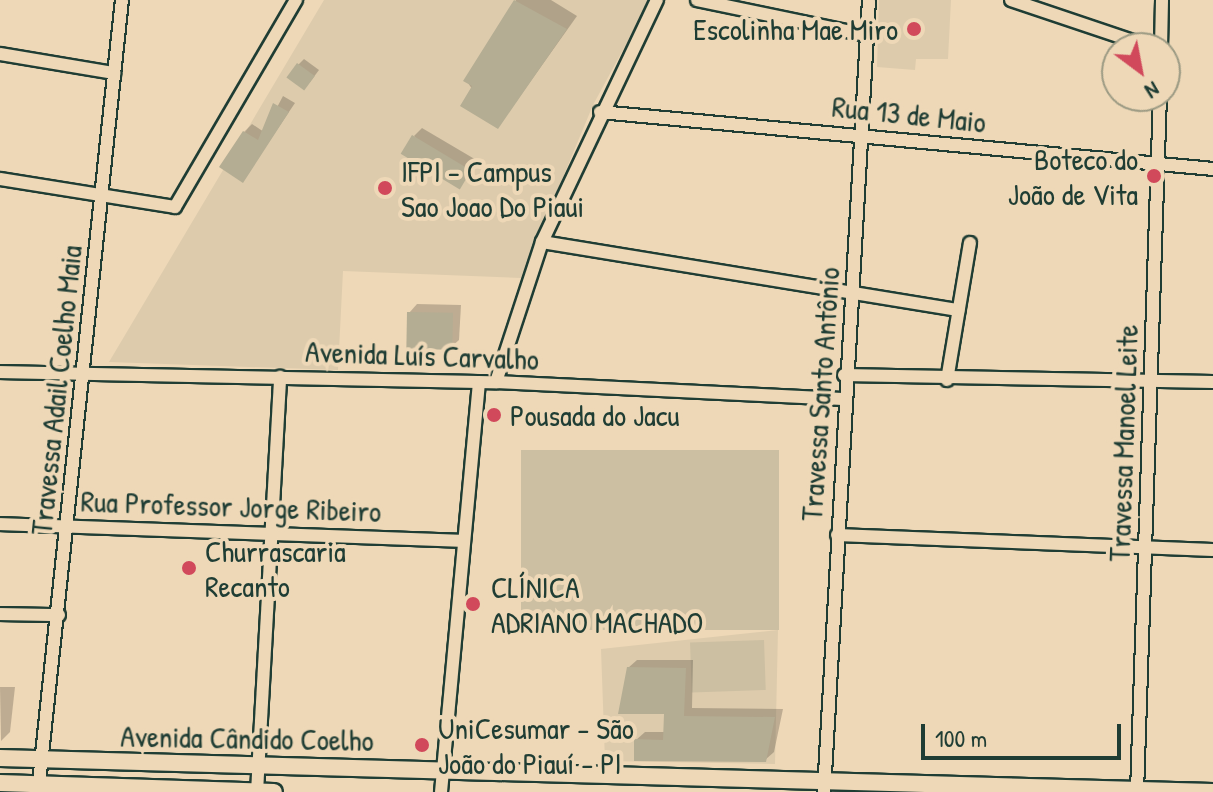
<!DOCTYPE html>
<html>
<head>
<meta charset="utf-8">
<style>
  body { margin:0 }
  #map { position:relative; width:1213px; height:792px; overflow:hidden; background:#eed8b7; font-family:"Patrick Hand",sans-serif }
  div>[style] { position:absolute }
  [style*='--x'] { left:calc(var(--x)*1px); top:calc(var(--y)*1px); width:calc(var(--w)*1px); rotate:calc(var(--a)*1deg) }
  .built>* { inset:0; background:#ddcbac }
  .green>* { inset:0; background:#ccbfa2; transform-origin:0 0 }
  .shadow>* { inset:0; background:#0003 }
  .building>* { inset:0; background:#b4ad93; transform-origin:0 0 }
  .roads { filter:drop-shadow(2px 0 #1f3d34) drop-shadow(-2px 0 #1f3d34) drop-shadow(0 2px #1f3d34) drop-shadow(0 -2px #1f3d34) }
  .street>* { height:12px; margin:-6px; padding:0 6px; transform-origin:6px; border-radius:6px; background:#eed8b7 }
  .secondary>* { height:16px; margin:-8px; padding:0 8px; transform-origin:8px; border-radius:8px; background:#eed8b7 }
  .dots>* { width:22px; height:22px; translate:-50% -50%; box-sizing:border-box; border:4px solid #eed8b7; border-radius:50% }
  span { translate:-50% -50%; white-space:nowrap; text-align:center; line-height:1.15; -webkit-text-stroke:8px #eed8b7; paint-order:stroke }
  .poi-label { font-size:30px; color:#1f3d34 }
  .right { translate:-100% -50%; text-align:right }
  .left { translate:0 -50%; text-align:left }
  .street-label { font-size:30px; color:#1f3d34 }
  .north { position:absolute; left:1101px; top:32px; width:80px; height:80px; box-sizing:border-box; background:#eed8b7; border:2px solid #9b9a83; border-radius:50%; rotate:148deg; font-size:22px; font-weight:700; line-height:32px; text-align:center; color:#1f3d34 }
  .north::after { content:''; display:block; margin:auto; width:28px; height:36px; background:#d1495b; clip-path:polygon(50% 0,100% 100%,50% 72%,0 100%) }
  .scale { position:absolute; left:921px; top:724px; width:200px; height:36px; box-sizing:border-box; border:4px solid #1f3d34; border-top:0; padding-left:10px; font-size:24px; line-height:28px; white-space:nowrap; color:#1f3d34; -webkit-text-stroke:6px #eed8b7; paint-order:stroke }
</style>
</head>
<body>
<div id="map">
  <div class="built">
    <i style="clip-path:polygon(324px 0,650px 0,593px 105px,521px 278px,343px 271px,338px 370px,109px 362px)"></i>
    <i style="clip-path:polygon(879px 0,951px 0,948px 59px,916px 59px,915px 70px,877px 67px)"></i>
    <i style="clip-path:polygon(778px 630px,775px 764px,605px 761px,601px 649px)"></i>
  </div>
  <div class="green">
    <i style="left:779px;top:450px;width:180px;height:258px;rotate:90deg"></i>
    <i style="left:764px;top:640px;width:50px;height:74px;rotate:88deg"></i>
  </div>
  <div class="shadow">
    <i style="clip-path:polygon(516px 0,551px 0,577px 16px,498px 127px,466px 80px)"></i>
    <i style="clip-path:polygon(304px 59px,319px 70px,310px 82px,298px 65px)"></i>
    <i style="clip-path:polygon(283px 96px,295px 103px,243px 180px,244px 132px,252px 124px,264px 132px)"></i>
    <i style="clip-path:polygon(422px 128px,478px 161px,459px 187px,414px 136px)"></i>
    <i style="clip-path:polygon(417px 304px,461px 305px,459px 340px,450px 348px,409px 313px)"></i>
    <i style="clip-path:polygon(637px 660px,693px 660px,692px 708px,783px 709px,774px 752px,765px 760px,636px 740px,645px 732px,666px 732px,666px 712px,628px 668px)"></i>
    <i style="clip-path:polygon(0 687px,15px 687px,10px 732px,1px 741px)"></i>
  </div>
  <div class="building">
    <i style="clip-path:polygon(514px 0,567px 29px,498px 129px,460px 106px,472px 86px,463px 81px)"></i>
    <i style="left:297px;top:63px;width:22px;height:18px;rotate:36deg"></i>
    <i style="clip-path:polygon(273px 103px,289px 112px,243px 183px,219px 167px,243px 131px,258px 140px)"></i>
    <i style="left:412px;top:135px;width:69px;height:22px;rotate:31deg"></i>
    <i style="left:407px;top:312px;width:46px;height:37px;rotate:1deg"></i>
    <i style="clip-path:polygon(627px 667px,686px 668px,684px 716px,775px 717px,766px 762px,634px 761px,634px 739px,663px 740px,664px 714px,618px 714px)"></i>
  </div>
  <div class="roads">
    <div class="street">
      <i style="--x:697;--y:0;--w:173;--a:11.7"></i>
      <i style="--x:1011;--y:0;--w:151;--a:18.6"></i>
      <i style="--x:1161;--y:48;--w:48;--a:-88.8"></i>
      <i style="--x:0;--y:54;--w:116;--a:9.5"></i>
      <i style="--x:600;--y:112;--w:616;--a:5.31"></i>
      <i style="--x:0;--y:179;--w:177;--a:9.1"></i>
      <i style="--x:175;--y:207;--w:240;--a:-59.7"></i>
      <i style="--x:542;--y:242;--w:422;--a:9.3"></i>
      <i style="--x:0;--y:372;--w:496;--a:1.2"></i>
      <i style="--x:496;--y:382;--w:347;--a:2.8"></i>
      <i style="--x:844;--y:375;--w:369;--a:1.1"></i>
      <i style="--x:947;--y:380;--w:139;--a:-80.5"></i>
      <i style="--x:496;--y:382;--w:147;--a:-71.8"></i>
      <i style="--x:542;--y:242;--w:268;--a:-64.6"></i>
      <i style="--x:0;--y:524;--w:460;--a:2.1"></i>
      <i style="--x:837;--y:535;--w:376;--a:2.3"></i>
      <i style="--x:0;--y:614;--w:59;--a:1"></i>
      <i style="--x:38;--y:792;--w:796;--a:-83.95"></i>
      <i style="--x:257;--y:792;--w:416;--a:-86.8"></i>
      <i style="--x:441;--y:792;--w:411;--a:-84.7"></i>
      <i style="--x:824;--y:792;--w:793;--a:-86.75"></i>
      <i style="--x:1137;--y:792;--w:696;--a:-88.11"></i>
    </div>
    <div class="secondary">
      <i style="--x:0;--y:758;--w:1213;--a:1.61"></i>
      <i style="--x:0;--y:783;--w:274;--a:1.9"></i>
    </div>
  </div>
  <div class="dots">
    <i style="left:914px;top:29px;background:#d1495b"></i>
    <i style="left:1154px;top:176px;background:#d1495b"></i>
    <i style="left:385px;top:188px;background:#d1495b"></i>
    <i style="left:494px;top:415px;background:#d1495b"></i>
    <i style="left:189px;top:568px;background:#d1495b"></i>
    <i style="left:473px;top:604px;background:#d1495b"></i>
    <i style="left:422px;top:745px;background:#d1495b"></i>
  </div>
  <div class="poi-label">
    <span class="right" style="left:898px;top:29px">Escolinha Mae Miro</span>
    <span class="right" style="left:1138px;top:176px">Boteco do<br>João de Vita</span>
    <span class="left" style="left:401px;top:188px">IFPI - Campus<br>Sao Joao Do Piaui</span>
    <span class="left" style="left:510px;top:415px">Pousada do Jacu</span>
    <span class="left" style="left:205px;top:568px">Churrascaria<br>Recanto</span>
    <span class="left" style="left:491px;top:604px">CLÍNICA<br>ADRIANO MACHADO</span>
    <span class="left" style="left:438px;top:745px">UniCesumar - São<br>João do Piauí - PI</span>
  </div>
  <div class="street-label">
    <span style="left:909px;top:114px;rotate:6deg">Rua 13 de Maio</span>
    <span style="left:422px;top:355px;rotate:2deg">Avenida Luís Carvalho</span>
    <span style="left:56px;top:390px;rotate:-84deg">Travessa Adail Coelho Maia</span>
    <span style="left:820px;top:394px;rotate:-86deg">Travessa Santo Antônio</span>
    <span style="left:1123px;top:443px;rotate:-88deg">Travessa Manoel Leite</span>
    <span style="left:231px;top:506px;rotate:2deg">Rua Professor Jorge Ribeiro</span>
    <span style="left:247px;top:738px;rotate:1deg">Avenida Cândido Coelho</span>
  </div>
  <div class="north">N</div>
  <div class="scale">100 m</div>
</div>
</body>
</html>
